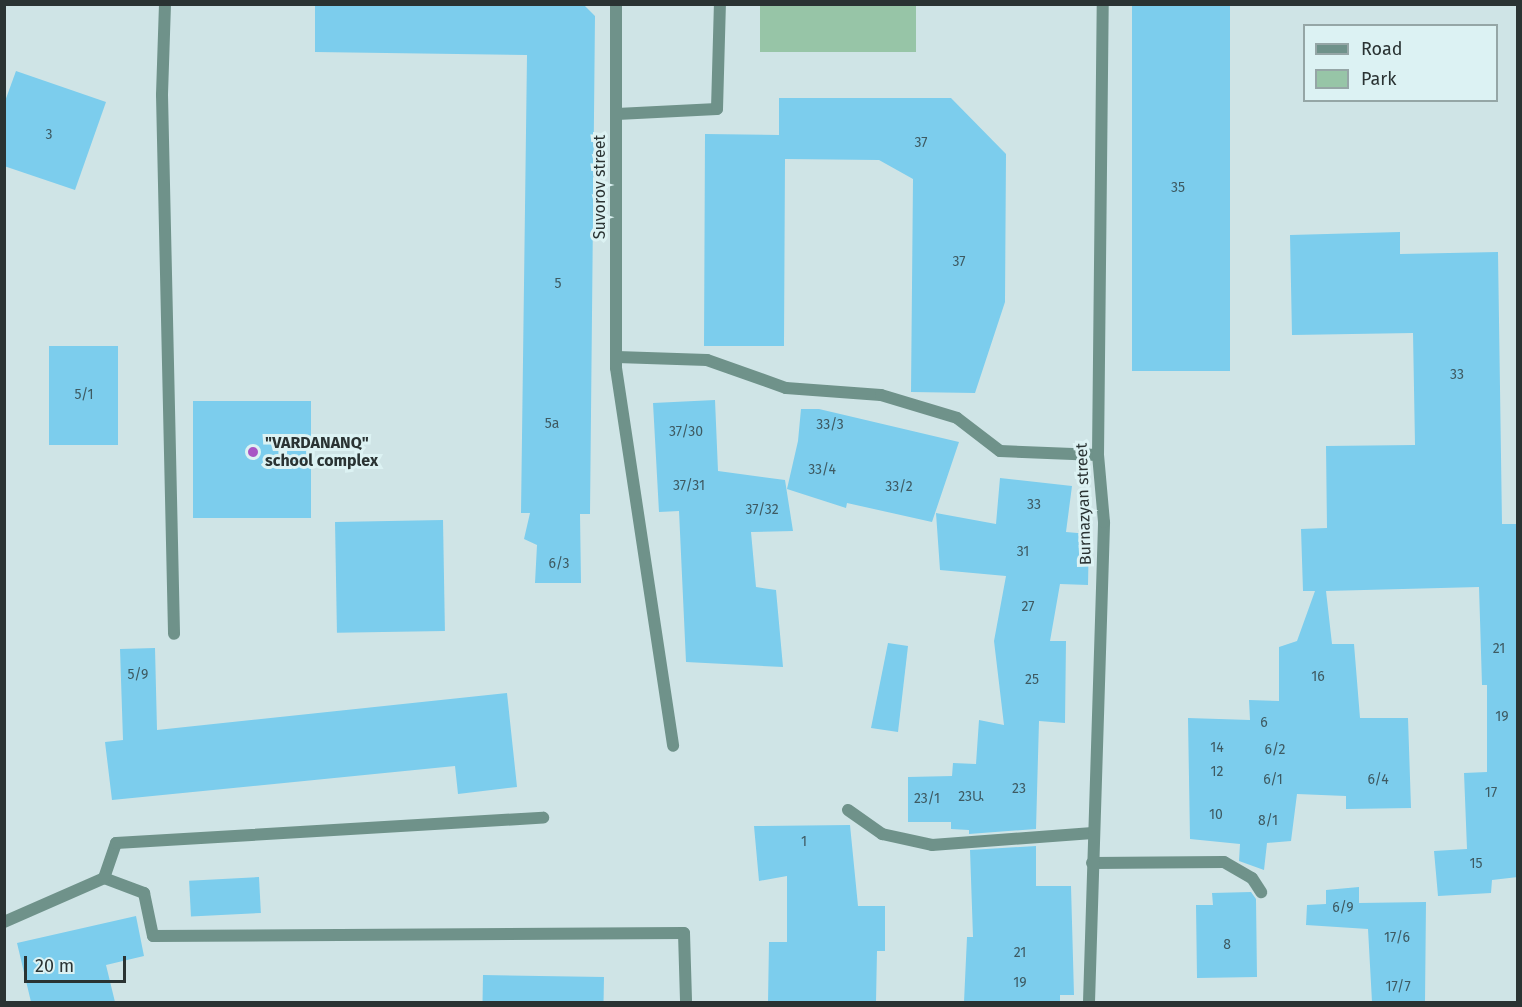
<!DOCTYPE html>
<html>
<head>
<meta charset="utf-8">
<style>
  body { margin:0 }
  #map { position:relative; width:1522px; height:1007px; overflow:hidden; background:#cfe4e6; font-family:"Fira Sans","Noto Sans Armenian",sans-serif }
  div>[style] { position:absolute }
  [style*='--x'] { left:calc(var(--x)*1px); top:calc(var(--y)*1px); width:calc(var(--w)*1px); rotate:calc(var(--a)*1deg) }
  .green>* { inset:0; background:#97c5a7; transform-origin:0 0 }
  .building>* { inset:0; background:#7ccded; transform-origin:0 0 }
  .service>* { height:12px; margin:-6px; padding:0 6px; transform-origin:6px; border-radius:6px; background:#6f928a }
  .minor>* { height:12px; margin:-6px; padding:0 6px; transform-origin:6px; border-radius:6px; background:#6f928a }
  .dots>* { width:16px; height:16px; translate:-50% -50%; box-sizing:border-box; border:3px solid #dcf2f3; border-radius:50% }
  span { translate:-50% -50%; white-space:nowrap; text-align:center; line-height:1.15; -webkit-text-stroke:6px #dcf2f3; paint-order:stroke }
  .number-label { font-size:14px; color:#3e5a62 }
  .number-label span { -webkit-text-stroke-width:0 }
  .street-label { font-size:16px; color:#2a3333 }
  .poi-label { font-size:16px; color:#2a3333; font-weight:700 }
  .left { translate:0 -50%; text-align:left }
  .frame { position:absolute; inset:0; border:6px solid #2a3333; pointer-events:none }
  .legend { position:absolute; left:1303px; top:24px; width:195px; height:78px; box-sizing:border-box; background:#dcf2f3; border:2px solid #95a6a6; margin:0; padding:8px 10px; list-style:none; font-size:18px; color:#2a3333 }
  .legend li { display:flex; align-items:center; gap:12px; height:30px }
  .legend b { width:30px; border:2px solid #95a6a6 }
  .scale { position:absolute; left:24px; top:956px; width:102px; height:27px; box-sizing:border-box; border:3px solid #2a3333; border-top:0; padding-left:8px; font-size:18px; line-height:21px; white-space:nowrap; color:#2a3333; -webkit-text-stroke:4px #dcf2f3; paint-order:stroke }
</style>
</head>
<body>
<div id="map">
  <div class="green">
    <i style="left:760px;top:5px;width:156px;height:47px"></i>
  </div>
  <div class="building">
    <i style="clip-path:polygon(315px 4px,583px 4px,595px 16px,590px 514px,580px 514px,581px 583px,535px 583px,537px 545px,524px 539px,530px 513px,521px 513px,527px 55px,315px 52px)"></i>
    <i style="left:1132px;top:4px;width:98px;height:367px"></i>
    <i style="clip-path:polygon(16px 71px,106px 102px,75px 190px,4px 166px,4px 104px)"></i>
    <i style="clip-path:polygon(779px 98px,951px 98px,1006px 154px,1005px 302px,975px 393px,911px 392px,913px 179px,879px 160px,785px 159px,784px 346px,704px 346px,705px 134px,779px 135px)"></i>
    <i style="clip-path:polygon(1400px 232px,1400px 254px,1498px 252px,1502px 524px,1518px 524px,1518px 877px,1492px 880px,1491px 893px,1438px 896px,1434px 851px,1467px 849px,1464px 773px,1487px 772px,1487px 685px,1482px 685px,1479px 587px,1326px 591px,1332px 644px,1354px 644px,1360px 718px,1408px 718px,1411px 808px,1346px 809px,1346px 796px,1297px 794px,1291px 841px,1267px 843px,1264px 870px,1239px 861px,1240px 844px,1190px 839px,1188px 718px,1250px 720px,1249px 700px,1279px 701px,1279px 647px,1297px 641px,1315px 591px,1303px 591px,1301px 529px,1327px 528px,1326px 446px,1415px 445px,1413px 333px,1292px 335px,1290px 235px)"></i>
    <i style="left:49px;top:346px;width:69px;height:99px"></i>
    <i style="clip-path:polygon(715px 400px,718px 471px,785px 480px,793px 531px,751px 532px,756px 587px,776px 590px,783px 667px,686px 662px,679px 511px,659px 512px,653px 403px)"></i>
    <i style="left:311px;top:401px;width:117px;height:118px;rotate:90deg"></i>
    <i style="clip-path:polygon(801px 409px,819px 409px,959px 442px,932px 522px,847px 503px,846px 508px,787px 489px,798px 441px)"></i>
    <i style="clip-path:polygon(1000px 478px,1072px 486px,1066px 532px,1089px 534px,1088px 585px,1060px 584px,1050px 641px,1066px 641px,1065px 723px,1039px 721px,1036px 829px,969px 834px,969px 830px,951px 829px,951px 822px,908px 822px,908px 777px,952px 776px,953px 763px,976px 764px,979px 720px,1004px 725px,994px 641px,1006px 576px,940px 570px,936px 513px,996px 524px)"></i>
    <i style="left:443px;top:520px;width:111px;height:108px;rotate:89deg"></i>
    <i style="clip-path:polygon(888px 643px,908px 646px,898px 732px,871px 728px)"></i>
    <i style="clip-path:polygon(155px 648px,157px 730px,507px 693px,517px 787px,458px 794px,455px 766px,112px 800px,105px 742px,123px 740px,120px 649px)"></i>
    <i style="clip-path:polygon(850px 825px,858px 906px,885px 906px,885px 951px,877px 951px,876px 1002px,768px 1002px,769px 942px,787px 942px,787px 876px,759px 881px,754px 826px)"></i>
    <i style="clip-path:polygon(1036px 846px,1036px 886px,1071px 886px,1074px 995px,1060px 995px,1060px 1002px,964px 1002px,967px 937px,973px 937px,970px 850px)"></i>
    <i style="left:259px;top:877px;width:36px;height:70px;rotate:87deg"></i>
    <i style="clip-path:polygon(1359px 887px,1359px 903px,1426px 902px,1425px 1002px,1372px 1002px,1368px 929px,1306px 925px,1307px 905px,1326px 904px,1326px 890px)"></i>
    <i style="clip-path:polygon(1251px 892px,1256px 899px,1257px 977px,1197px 978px,1196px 905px,1213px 905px,1212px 893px)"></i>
    <i style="clip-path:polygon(136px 916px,144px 956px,106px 965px,115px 1002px,31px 1002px,17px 943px)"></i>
    <i style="left:483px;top:975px;width:121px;height:27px;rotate:1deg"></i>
  </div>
  <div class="service">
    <i style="--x:165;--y:4;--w:91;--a:91.9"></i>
    <i style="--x:162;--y:95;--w:539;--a:88.72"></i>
    <i style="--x:617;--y:114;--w:100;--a:-2.9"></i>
    <i style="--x:717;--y:109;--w:105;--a:-88.4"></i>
    <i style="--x:617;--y:357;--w:90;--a:1.9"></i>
    <i style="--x:707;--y:360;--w:84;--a:19.5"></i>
    <i style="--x:786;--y:388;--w:95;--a:4.2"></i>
    <i style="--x:881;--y:395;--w:79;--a:16.8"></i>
    <i style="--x:957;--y:418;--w:54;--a:37.5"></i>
    <i style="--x:1000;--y:451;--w:98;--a:2.3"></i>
    <i style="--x:616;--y:368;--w:382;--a:81.4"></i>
    <i style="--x:1092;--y:863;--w:132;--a:-0.4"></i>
    <i style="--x:1224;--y:862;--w:32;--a:30"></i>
    <i style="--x:1252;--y:878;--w:17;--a:57"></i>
    <i style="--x:104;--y:878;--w:43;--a:20.6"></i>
    <i style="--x:144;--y:893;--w:44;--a:78.2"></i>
    <i style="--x:153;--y:936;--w:531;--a:-0.32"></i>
    <i style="--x:684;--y:933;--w:69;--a:88.3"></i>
    <i style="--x:4;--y:922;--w:109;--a:-23.7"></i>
    <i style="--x:104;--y:878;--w:37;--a:-71"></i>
    <i style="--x:116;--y:843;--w:428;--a:-3.4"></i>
  </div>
  <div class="minor">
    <i style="--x:616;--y:4;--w:364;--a:90"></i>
    <i style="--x:848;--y:810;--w:42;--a:35.2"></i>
    <i style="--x:882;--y:834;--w:51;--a:12.4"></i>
    <i style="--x:932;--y:845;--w:161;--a:-4.3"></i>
    <i style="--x:1089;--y:1002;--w:480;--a:-88.2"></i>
    <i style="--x:1104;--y:522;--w:67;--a:-95.1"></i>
    <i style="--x:1098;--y:455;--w:451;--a:-89.4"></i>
  </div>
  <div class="dots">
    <i style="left:253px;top:452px;background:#a855c4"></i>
  </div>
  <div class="number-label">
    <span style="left:49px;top:135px">3</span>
    <span style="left:921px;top:143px">37</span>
    <span style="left:1178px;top:188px">35</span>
    <span style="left:959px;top:262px">37</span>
    <span style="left:558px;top:284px">5</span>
    <span style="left:1457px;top:375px">33</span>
    <span style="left:84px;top:395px">5/1</span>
    <span style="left:552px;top:424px">5a</span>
    <span style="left:830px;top:425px">33/3</span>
    <span style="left:686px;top:432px">37/30</span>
    <span style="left:822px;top:470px">33/4</span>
    <span style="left:689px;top:486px">37/31</span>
    <span style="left:899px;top:487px">33/2</span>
    <span style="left:1034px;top:505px">33</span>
    <span style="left:762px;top:510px">37/32</span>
    <span style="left:1023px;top:552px">31</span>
    <span style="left:559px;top:564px">6/3</span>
    <span style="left:1028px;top:607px">27</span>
    <span style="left:1499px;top:649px">21</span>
    <span style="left:138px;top:675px">5/9</span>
    <span style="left:1318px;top:677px">16</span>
    <span style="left:1032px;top:680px">25</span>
    <span style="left:1502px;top:717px">19</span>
    <span style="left:1264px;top:723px">6</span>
    <span style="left:1217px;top:748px">14</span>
    <span style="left:1275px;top:750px">6/2</span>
    <span style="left:1217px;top:772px">12</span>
    <span style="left:1273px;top:780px">6/1</span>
    <span style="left:1378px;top:780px">6/4</span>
    <span style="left:1019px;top:789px">23</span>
    <span style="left:1491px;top:793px">17</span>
    <span style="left:971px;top:797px">23Ա</span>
    <span style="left:927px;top:799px">23/1</span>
    <span style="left:1216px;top:815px">10</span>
    <span style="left:1268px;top:821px">8/1</span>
    <span style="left:804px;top:842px">1</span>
    <span style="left:1476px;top:864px">15</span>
    <span style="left:1343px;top:908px">6/9</span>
    <span style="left:1397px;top:938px">17/6</span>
    <span style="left:1227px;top:945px">8</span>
    <span style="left:1020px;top:953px">21</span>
    <span style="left:1020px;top:983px">19</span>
    <span style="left:1398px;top:987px">17/7</span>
  </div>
  <div class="street-label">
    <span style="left:600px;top:187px;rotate:-90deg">Suvorov street</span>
    <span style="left:1084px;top:504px;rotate:-92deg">Burnazyan street</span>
  </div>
  <div class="poi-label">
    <span class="left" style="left:265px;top:452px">"VARDANANQ"<br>school complex</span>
  </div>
  <div class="frame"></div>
  <ul class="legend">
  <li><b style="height:8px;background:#6f928a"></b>Road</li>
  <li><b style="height:16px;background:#97c5a7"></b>Park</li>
  </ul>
  <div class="scale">20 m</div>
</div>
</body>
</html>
